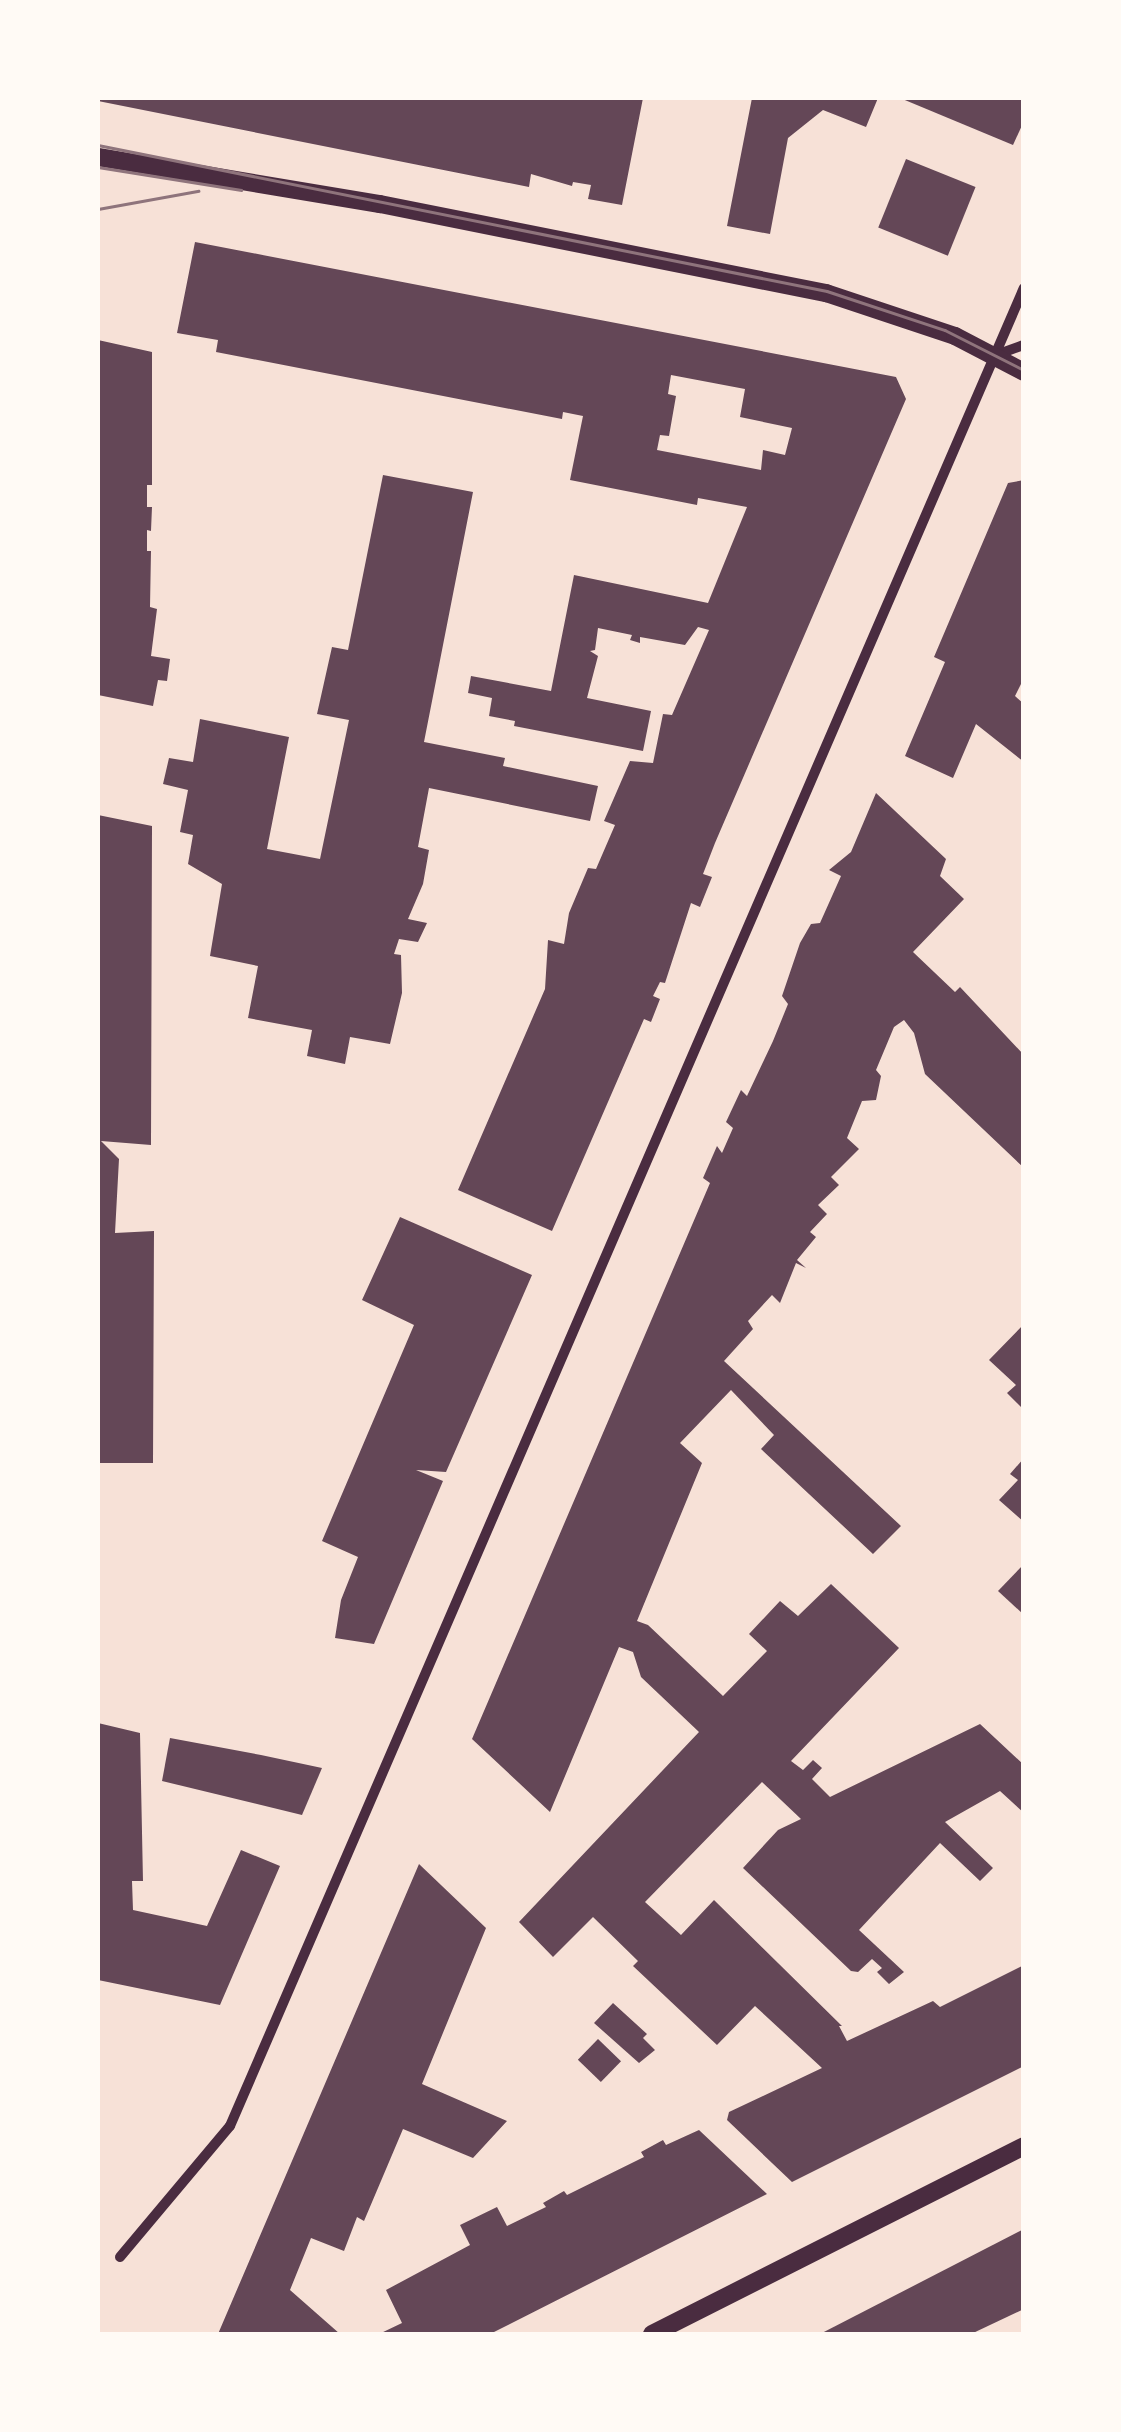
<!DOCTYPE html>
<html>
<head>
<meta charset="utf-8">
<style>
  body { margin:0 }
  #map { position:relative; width:1121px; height:2432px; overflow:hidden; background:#f7e1d7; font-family:Karla,sans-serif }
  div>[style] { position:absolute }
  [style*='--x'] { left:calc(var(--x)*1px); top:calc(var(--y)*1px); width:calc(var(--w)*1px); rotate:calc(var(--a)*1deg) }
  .building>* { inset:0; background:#644757; transform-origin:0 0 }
  .minor>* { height:10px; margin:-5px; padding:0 5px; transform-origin:5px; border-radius:5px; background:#4a2c40 }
  .tertiary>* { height:18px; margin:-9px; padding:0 9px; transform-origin:9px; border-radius:9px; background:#4a2c40 }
  .tram>* { height:2.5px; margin:-1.25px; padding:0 1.25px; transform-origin:1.25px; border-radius:1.25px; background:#8f747c }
  span { translate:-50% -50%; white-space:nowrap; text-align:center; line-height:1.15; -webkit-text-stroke:10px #fffaf5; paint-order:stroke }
  .frame { position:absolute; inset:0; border:100px solid #fffaf5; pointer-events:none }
</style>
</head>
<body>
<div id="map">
  <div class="building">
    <i style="clip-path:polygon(98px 98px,643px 98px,622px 205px,588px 199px,591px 185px,573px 182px,572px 186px,531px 174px,529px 187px,98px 101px)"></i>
    <i style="clip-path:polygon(752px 98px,878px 98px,866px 127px,823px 110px,788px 138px,770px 234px,727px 226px)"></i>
    <i style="clip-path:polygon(900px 98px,1024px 98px,1024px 121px,1013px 145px)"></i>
    <i style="left:906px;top:159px;width:75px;height:74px;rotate:22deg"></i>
    <i style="clip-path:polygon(evenodd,195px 242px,896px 377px,906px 399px,715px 843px,703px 874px,712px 877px,700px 907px,691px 903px,665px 983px,660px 982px,653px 996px,660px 999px,651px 1022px,644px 1019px,552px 1231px,458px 1190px,545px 989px,548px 940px,564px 944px,569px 913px,588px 868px,596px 869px,615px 825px,604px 821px,630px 761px,653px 763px,663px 714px,672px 715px,709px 630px,698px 627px,685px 645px,640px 637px,640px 643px,630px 640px,632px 635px,598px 628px,595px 650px,590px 651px,598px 656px,587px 698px,651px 711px,643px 751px,514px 726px,515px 721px,489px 716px,492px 698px,468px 693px,471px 676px,551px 691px,574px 575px,708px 603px,747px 507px,698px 498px,697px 505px,570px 480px,583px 416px,563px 412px,562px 419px,216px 352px,218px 340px,177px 333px,195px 242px,671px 375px,745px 389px,740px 417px,792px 428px,785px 455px,763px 450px,761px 470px,657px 450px,660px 435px,669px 436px,676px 396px,668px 394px,671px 375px)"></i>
    <i style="clip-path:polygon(98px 340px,152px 352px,152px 485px,147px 485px,147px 507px,152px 507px,151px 531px,147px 530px,147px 551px,151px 551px,150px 607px,157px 609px,151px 656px,170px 659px,167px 681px,158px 680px,153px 706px,98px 695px)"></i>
    <i style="clip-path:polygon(383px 475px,473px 492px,424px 742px,505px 758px,503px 766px,598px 786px,590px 821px,429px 788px,418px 847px,429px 850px,423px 884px,408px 919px,427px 923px,418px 942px,399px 939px,394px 954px,401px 955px,402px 993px,390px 1044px,350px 1037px,345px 1064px,307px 1056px,312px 1030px,248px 1018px,258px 966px,210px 956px,222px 884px,188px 864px,193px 835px,180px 832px,188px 790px,163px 784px,169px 758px,193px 762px,200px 719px,289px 737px,267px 849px,320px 859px,349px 720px,317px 714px,332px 647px,348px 650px)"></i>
    <i style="clip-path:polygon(1024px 480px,1024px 678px,1015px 696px,1024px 704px,1024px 762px,976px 724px,953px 778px,905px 756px,945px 662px,934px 657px,1008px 483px)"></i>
    <i style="clip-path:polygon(876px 793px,946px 859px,940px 876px,964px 899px,913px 952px,955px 992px,960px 987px,1024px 1055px,1024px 1168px,925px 1074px,914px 1033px,904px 1020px,894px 1027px,876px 1070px,881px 1076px,876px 1100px,862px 1101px,847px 1138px,859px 1149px,831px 1177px,839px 1185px,818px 1205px,827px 1214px,810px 1232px,816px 1237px,797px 1260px,806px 1268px,796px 1263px,780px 1303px,772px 1295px,748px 1321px,753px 1329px,724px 1361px,901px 1526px,873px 1554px,761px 1449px,774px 1435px,731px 1390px,680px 1443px,702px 1463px,637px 1621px,648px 1625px,723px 1696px,767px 1651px,749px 1634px,780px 1601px,798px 1616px,831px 1584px,899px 1648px,791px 1761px,803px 1770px,813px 1760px,822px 1768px,812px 1779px,830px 1797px,980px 1724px,1024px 1765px,1024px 1813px,1000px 1791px,945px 1822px,993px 1868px,980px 1881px,940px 1843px,859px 1930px,904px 1972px,889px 1984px,877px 1972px,882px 1968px,872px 1959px,858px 1972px,851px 1971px,743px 1868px,778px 1830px,801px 1819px,762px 1782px,645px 1902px,681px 1935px,714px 1900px,842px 2026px,839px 2026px,847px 2041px,933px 2001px,940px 2007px,1024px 1965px,1024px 2066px,792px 2182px,727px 2120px,729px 2112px,822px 2068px,755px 2006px,717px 2045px,633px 1966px,638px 1961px,593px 1917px,553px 1957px,519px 1922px,699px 1732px,641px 1677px,633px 1652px,619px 1647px,550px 1812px,472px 1739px,710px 1183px,703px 1178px,717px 1146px,722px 1153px,733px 1128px,726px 1122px,741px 1090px,747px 1096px,773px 1041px,788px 1004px,782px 996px,800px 943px,811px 924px,820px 923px,841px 876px,829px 870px,851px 852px)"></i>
    <i style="clip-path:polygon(98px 815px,152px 826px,151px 1145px,101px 1141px,119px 1159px,115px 1233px,154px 1231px,153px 1463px,98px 1463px)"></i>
    <i style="clip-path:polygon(400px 1217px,532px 1275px,446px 1472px,416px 1470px,443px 1481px,374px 1644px,335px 1638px,341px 1600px,358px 1557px,322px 1541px,414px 1325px,362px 1300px)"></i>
    <i style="clip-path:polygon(1024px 1324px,1024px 1410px,1007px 1393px,1016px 1385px,989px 1360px)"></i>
    <i style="clip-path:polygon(1024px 1458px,1024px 1522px,999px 1500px,1018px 1480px,1010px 1474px)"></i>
    <i style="clip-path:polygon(1024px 1564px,1024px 1615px,998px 1591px)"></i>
    <i style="clip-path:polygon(98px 1723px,140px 1733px,143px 1881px,132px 1881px,133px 1910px,207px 1926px,241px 1850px,280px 1866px,220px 2005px,98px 1980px)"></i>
    <i style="clip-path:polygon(170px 1738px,261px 1755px,322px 1768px,302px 1815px,162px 1781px)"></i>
    <i style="clip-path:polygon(419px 1864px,486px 1928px,422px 2084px,507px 2121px,473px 2158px,403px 2129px,364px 2221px,357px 2217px,344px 2251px,311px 2238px,290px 2290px,340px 2334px,218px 2334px)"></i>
    <i style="clip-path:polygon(613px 2003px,647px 2034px,643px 2038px,655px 2050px,639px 2063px,594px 2023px)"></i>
    <i style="left:598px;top:2039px;width:32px;height:29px;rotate:44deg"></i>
    <i style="clip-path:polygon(699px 2130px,767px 2194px,490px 2334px,379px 2334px,402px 2323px,386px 2290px,470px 2245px,460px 2225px,497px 2207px,507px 2226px,546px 2207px,543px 2203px,564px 2191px,567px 2195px,644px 2157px,641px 2152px,663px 2140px,666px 2145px)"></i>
    <i style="clip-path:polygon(1024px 2229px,1024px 2309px,971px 2334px,820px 2334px)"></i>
  </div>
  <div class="minor">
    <i style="--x:996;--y:355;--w:30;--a:-20"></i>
    <i style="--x:120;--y:2257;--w:171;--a:-50"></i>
    <i style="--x:230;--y:2126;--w:2002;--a:-66.64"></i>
  </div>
  <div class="tertiary">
    <i style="--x:98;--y:157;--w:286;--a:9.5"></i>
    <i style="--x:380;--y:204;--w:455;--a:11.3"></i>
    <i style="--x:826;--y:293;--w:136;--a:18.4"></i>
    <i style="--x:955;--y:336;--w:78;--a:27.6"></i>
    <i style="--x:652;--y:2334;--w:417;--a:-26.8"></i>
  </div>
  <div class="tram">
    <i style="--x:98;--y:145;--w:743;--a:11.33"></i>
    <i style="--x:827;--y:291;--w:124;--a:18.3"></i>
    <i style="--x:945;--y:330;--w:89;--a:26.9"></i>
    <i style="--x:98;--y:167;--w:145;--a:9.1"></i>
    <i style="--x:98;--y:209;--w:102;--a:-10.2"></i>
  </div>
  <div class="frame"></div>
</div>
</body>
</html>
